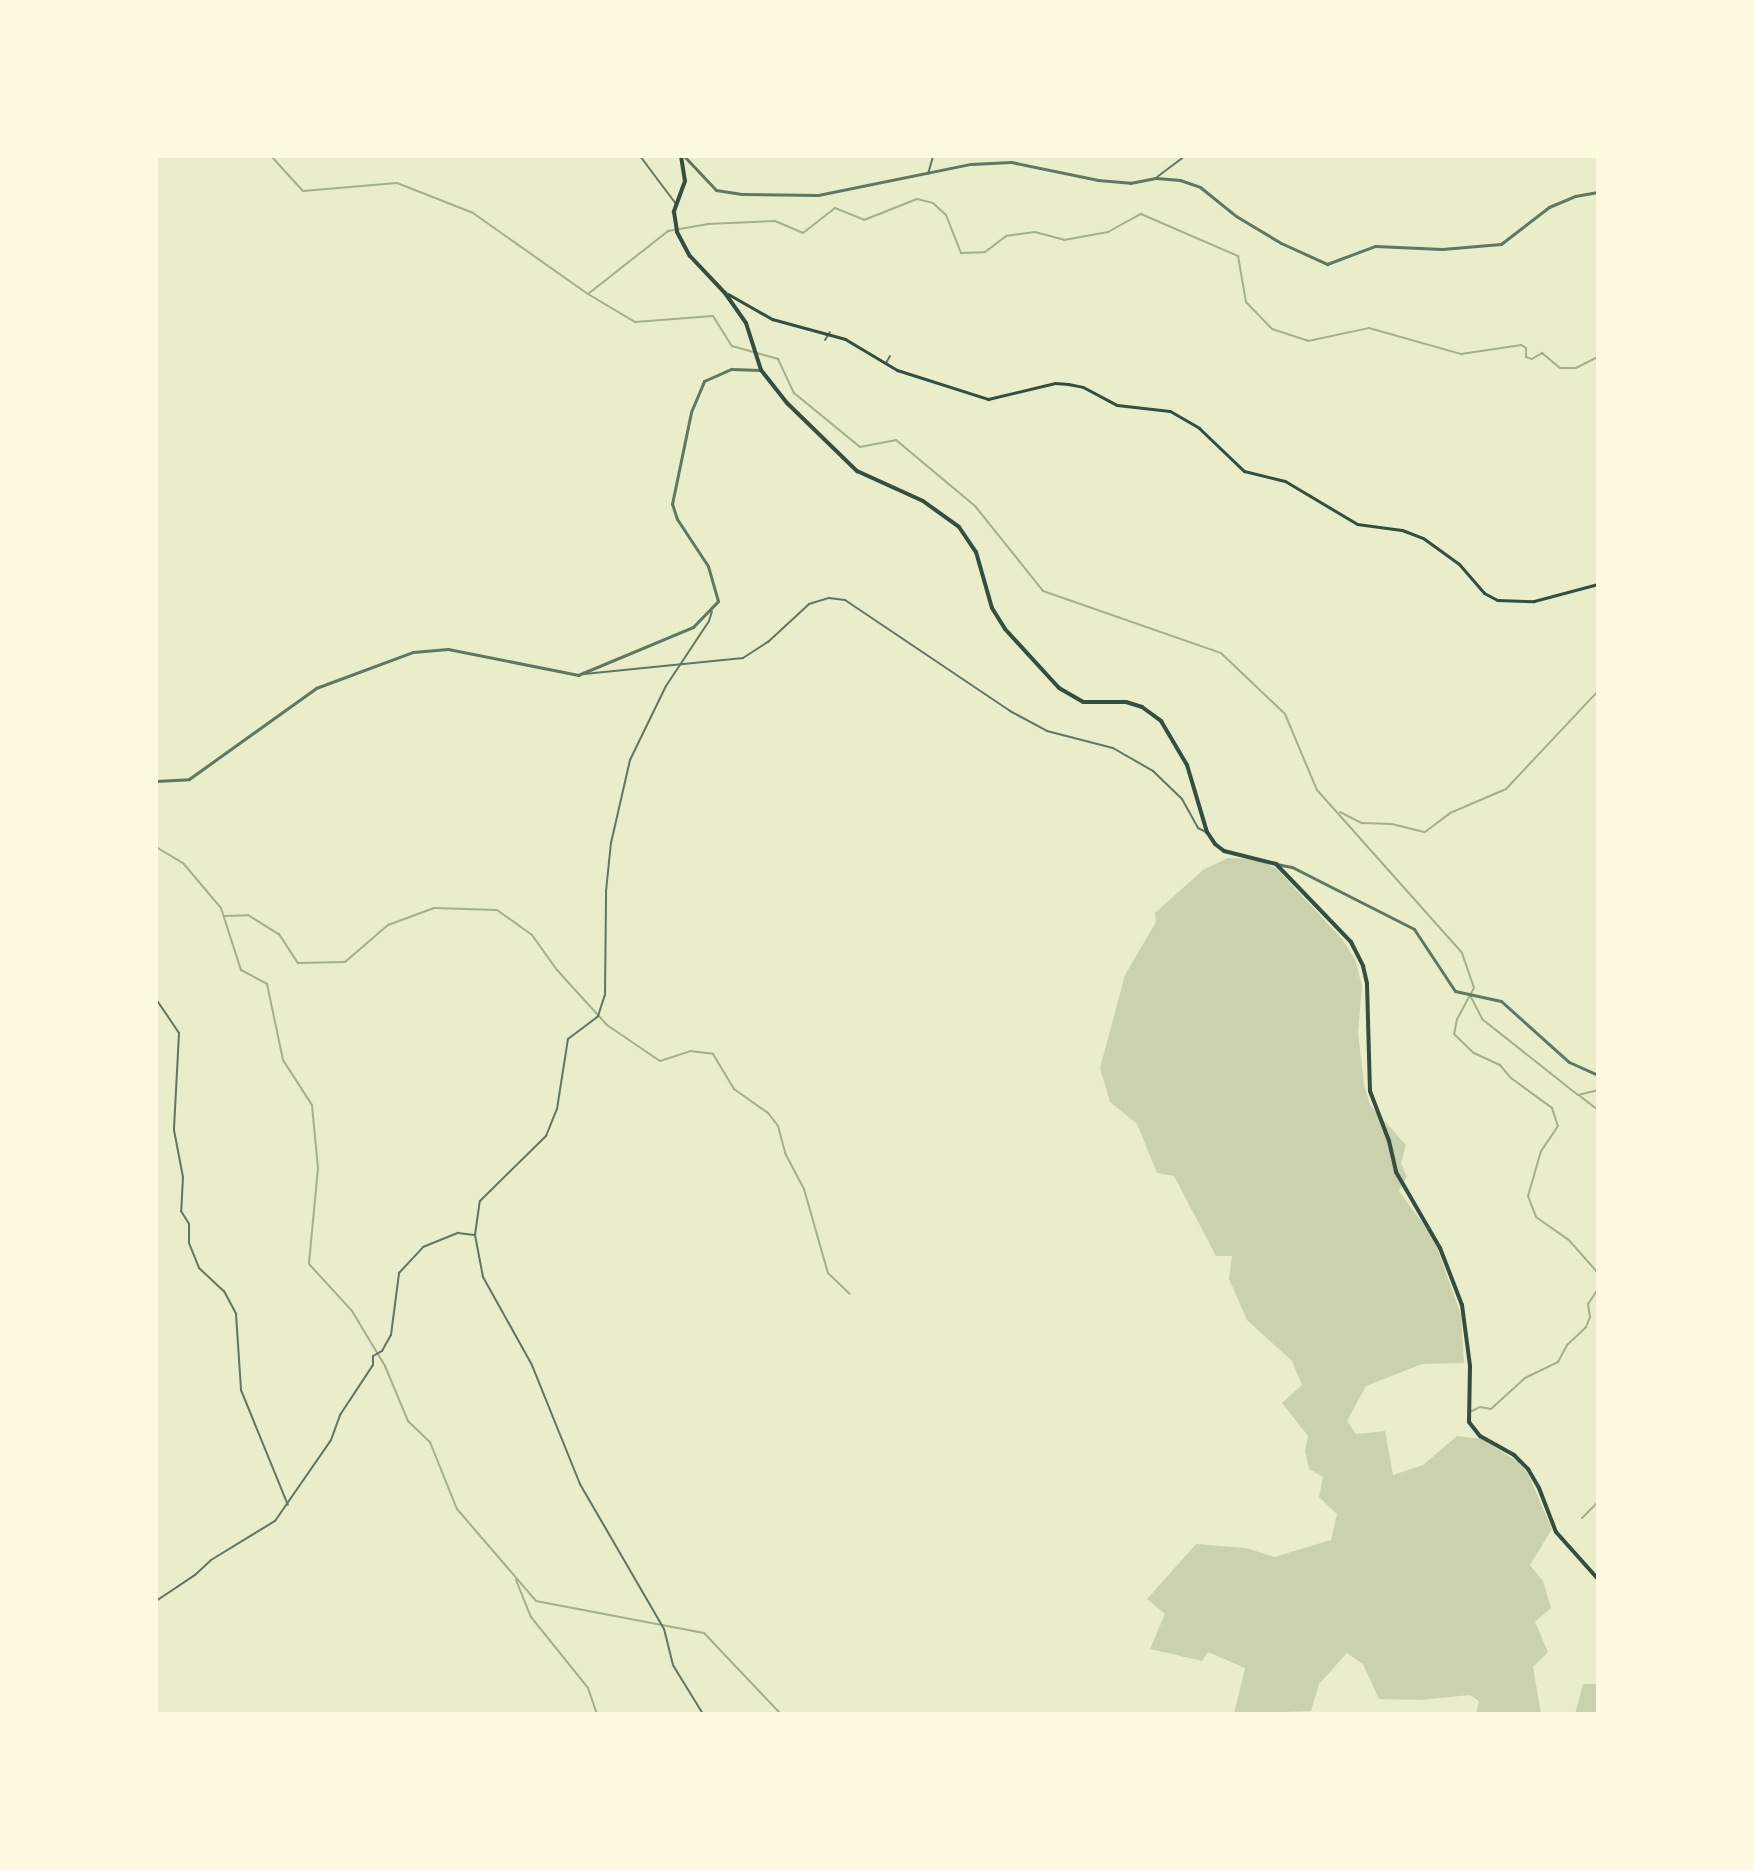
<!DOCTYPE html>
<html>
<head>
<meta charset="utf-8">
<style>
  body { margin:0 }
  #map { position:relative; width:1754px; height:1870px; overflow:hidden; background:#e9edc9; font-family:"Varela Round",sans-serif }
  div>[style] { position:absolute }
  [style*='--x'] { left:calc(var(--x)*1px); top:calc(var(--y)*1px); width:calc(var(--w)*1px); rotate:calc(var(--a)*1deg) }
  .green>* { inset:0; background:#cad2ad }
  .stream>* { height:2px; margin:-1px; padding:0 1px; transform-origin:1px; border-radius:1px; background:#a3b18a }
  .minor>* { height:2px; margin:-1px; padding:0 1px; transform-origin:1px; border-radius:1px; background:#617663 }
  .tertiary>* { height:3px; margin:-1.5px; padding:0 1.5px; transform-origin:1.5px; border-radius:1.5px; background:#617663 }
  .secondary>* { height:3px; margin:-1.5px; padding:0 1.5px; transform-origin:1.5px; border-radius:1.5px; background:#344e41 }
  .primary>* { height:4px; margin:-2px; padding:0 2px; transform-origin:2px; border-radius:2px; background:#344e41 }
  span { translate:-50% -50%; white-space:nowrap; text-align:center; line-height:1.15; -webkit-text-stroke:7px #fefae0; paint-order:stroke }
  .frame { position:absolute; inset:0; border:158px solid #fefae0; pointer-events:none }
</style>
</head>
<body>
<div id="map">
  <div class="green">
    <i style="clip-path:polygon(1228px 858px,1257px 859px,1276px 868px,1342px 939px,1355px 959px,1362px 986px,1358px 1033px,1364px 1084px,1370px 1105px,1406px 1145px,1401px 1163px,1407px 1177px,1399px 1191px,1434px 1239px,1461px 1315px,1464px 1363px,1422px 1364px,1366px 1386px,1347px 1421px,1356px 1434px,1385px 1431px,1393px 1475px,1423px 1465px,1457px 1436px,1482px 1439px,1518px 1462px,1528px 1474px,1552px 1529px,1530px 1565px,1543px 1581px,1551px 1608px,1535px 1622px,1548px 1652px,1533px 1667px,1541px 1714px,1476px 1714px,1479px 1701px,1470px 1695px,1420px 1700px,1379px 1699px,1363px 1664px,1347px 1653px,1319px 1684px,1311px 1711px,1234px 1714px,1245px 1668px,1208px 1652px,1202px 1661px,1150px 1649px,1165px 1614px,1147px 1599px,1196px 1544px,1246px 1548px,1274px 1557px,1331px 1540px,1337px 1514px,1319px 1497px,1323px 1477px,1309px 1469px,1305px 1451px,1308px 1436px,1282px 1403px,1302px 1385px,1292px 1361px,1247px 1320px,1229px 1279px,1232px 1256px,1216px 1256px,1174px 1176px,1157px 1173px,1137px 1124px,1110px 1102px,1100px 1068px,1125px 975px,1156px 922px,1155px 913px,1203px 870px)"></i>
    <i style="clip-path:polygon(1583px 1684px,1598px 1684px,1598px 1714px,1575px 1714px)"></i>
  </div>
  <div class="stream">
    <i style="--x:271;--y:156;--w:47;--a:47.6"></i>
    <i style="--x:303;--y:191;--w:94;--a:-4.9"></i>
    <i style="--x:397;--y:183;--w:82;--a:21.5"></i>
    <i style="--x:473;--y:213;--w:141;--a:35.2"></i>
    <i style="--x:588;--y:294;--w:102;--a:-38.2"></i>
    <i style="--x:668;--y:231;--w:41;--a:-9.9"></i>
    <i style="--x:708;--y:224;--w:67;--a:-2.6"></i>
    <i style="--x:775;--y:221;--w:30;--a:23"></i>
    <i style="--x:803;--y:233;--w:41;--a:-38"></i>
    <i style="--x:835;--y:208;--w:31;--a:22"></i>
    <i style="--x:864;--y:220;--w:57;--a:-21.6"></i>
    <i style="--x:917;--y:199;--w:16;--a:14"></i>
    <i style="--x:933;--y:203;--w:18;--a:43"></i>
    <i style="--x:946;--y:215;--w:41;--a:68.5"></i>
    <i style="--x:961;--y:253;--w:24;--a:-2"></i>
    <i style="--x:985;--y:252;--w:26;--a:-37"></i>
    <i style="--x:1006;--y:236;--w:29;--a:-8"></i>
    <i style="--x:1035;--y:232;--w:30;--a:15"></i>
    <i style="--x:1064;--y:240;--w:45;--a:-10.3"></i>
    <i style="--x:1108;--y:232;--w:38;--a:-29"></i>
    <i style="--x:1141;--y:214;--w:106;--a:23.4"></i>
    <i style="--x:1238;--y:256;--w:47;--a:80.1"></i>
    <i style="--x:1246;--y:302;--w:37;--a:46"></i>
    <i style="--x:1272;--y:329;--w:38;--a:18"></i>
    <i style="--x:1308;--y:341;--w:62;--a:-12"></i>
    <i style="--x:1369;--y:328;--w:96;--a:15.8"></i>
    <i style="--x:1461;--y:354;--w:61;--a:-8.5"></i>
    <i style="--x:1521;--y:345;--w:6;--a:31"></i>
    <i style="--x:1526;--y:348;--w:9;--a:90"></i>
    <i style="--x:1526;--y:357;--w:6;--a:18"></i>
    <i style="--x:1532;--y:359;--w:12;--a:-31"></i>
    <i style="--x:1542;--y:353;--w:23;--a:40"></i>
    <i style="--x:1560;--y:368;--w:16;--a:0"></i>
    <i style="--x:1576;--y:368;--w:25;--a:-27"></i>
    <i style="--x:588;--y:294;--w:55;--a:30.8"></i>
    <i style="--x:635;--y:322;--w:78;--a:-4.4"></i>
    <i style="--x:713;--y:316;--w:36;--a:58"></i>
    <i style="--x:732;--y:346;--w:48;--a:15.8"></i>
    <i style="--x:778;--y:359;--w:38;--a:65"></i>
    <i style="--x:794;--y:393;--w:85;--a:39.3"></i>
    <i style="--x:860;--y:447;--w:37;--a:-11"></i>
    <i style="--x:896;--y:440;--w:103;--a:39.9"></i>
    <i style="--x:975;--y:506;--w:109;--a:51.3"></i>
    <i style="--x:1043;--y:591;--w:188;--a:19.2"></i>
    <i style="--x:1221;--y:653;--w:88;--a:43.6"></i>
    <i style="--x:1285;--y:714;--w:82;--a:67.2"></i>
    <i style="--x:1317;--y:790;--w:218;--a:48.3"></i>
    <i style="--x:1462;--y:953;--w:37;--a:71"></i>
    <i style="--x:1474;--y:988;--w:8;--a:120"></i>
    <i style="--x:1470;--y:995;--w:27;--a:63"></i>
    <i style="--x:1482;--y:1019;--w:122;--a:38.4"></i>
    <i style="--x:1578;--y:1095;--w:21;--a:-14"></i>
    <i style="--x:1340;--y:812;--w:25;--a:27"></i>
    <i style="--x:1362;--y:823;--w:30;--a:2"></i>
    <i style="--x:1392;--y:824;--w:34;--a:14"></i>
    <i style="--x:1425;--y:832;--w:31;--a:-37"></i>
    <i style="--x:1450;--y:813;--w:61;--a:-23.2"></i>
    <i style="--x:1506;--y:789;--w:134;--a:-46.8"></i>
    <i style="--x:156;--y:847;--w:31;--a:31"></i>
    <i style="--x:183;--y:863;--w:59;--a:49.8"></i>
    <i style="--x:221;--y:908;--w:65;--a:72.1"></i>
    <i style="--x:241;--y:970;--w:30;--a:28"></i>
    <i style="--x:267;--y:984;--w:78;--a:78.1"></i>
    <i style="--x:283;--y:1060;--w:54;--a:57.2"></i>
    <i style="--x:312;--y:1105;--w:63;--a:84.6"></i>
    <i style="--x:318;--y:1168;--w:96;--a:95.4"></i>
    <i style="--x:309;--y:1264;--w:64;--a:47.5"></i>
    <i style="--x:352;--y:1311;--w:64;--a:59"></i>
    <i style="--x:385;--y:1366;--w:60;--a:67.3"></i>
    <i style="--x:408;--y:1421;--w:30;--a:44"></i>
    <i style="--x:430;--y:1442;--w:72;--a:68.1"></i>
    <i style="--x:457;--y:1509;--w:121;--a:49.3"></i>
    <i style="--x:536;--y:1601;--w:171;--a:10.8"></i>
    <i style="--x:704;--y:1633;--w:112;--a:46.5"></i>
    <i style="--x:224;--y:916;--w:24;--a:-2"></i>
    <i style="--x:248;--y:915;--w:36;--a:32"></i>
    <i style="--x:279;--y:934;--w:35;--a:57"></i>
    <i style="--x:298;--y:963;--w:47;--a:-1.2"></i>
    <i style="--x:345;--y:962;--w:57;--a:-40.7"></i>
    <i style="--x:388;--y:925;--w:49;--a:-20.3"></i>
    <i style="--x:434;--y:908;--w:63;--a:1.8"></i>
    <i style="--x:497;--y:910;--w:43;--a:35.5"></i>
    <i style="--x:532;--y:935;--w:43;--a:54.5"></i>
    <i style="--x:557;--y:970;--w:74;--a:47.7"></i>
    <i style="--x:607;--y:1025;--w:64;--a:34.2"></i>
    <i style="--x:660;--y:1061;--w:32;--a:-18"></i>
    <i style="--x:690;--y:1051;--w:23;--a:7"></i>
    <i style="--x:713;--y:1054;--w:41;--a:59"></i>
    <i style="--x:734;--y:1089;--w:42;--a:35.2"></i>
    <i style="--x:768;--y:1113;--w:16;--a:52"></i>
    <i style="--x:778;--y:1126;--w:28;--a:75"></i>
    <i style="--x:785;--y:1153;--w:41;--a:62.2"></i>
    <i style="--x:804;--y:1189;--w:87;--a:74.1"></i>
    <i style="--x:828;--y:1273;--w:30;--a:44"></i>
    <i style="--x:1470;--y:995;--w:27;--a:118"></i>
    <i style="--x:1457;--y:1019;--w:15;--a:101"></i>
    <i style="--x:1454;--y:1034;--w:28;--a:44"></i>
    <i style="--x:1474;--y:1053;--w:29;--a:25"></i>
    <i style="--x:1500;--y:1065;--w:17;--a:50"></i>
    <i style="--x:1511;--y:1078;--w:51;--a:36.2"></i>
    <i style="--x:1552;--y:1108;--w:19;--a:72"></i>
    <i style="--x:1558;--y:1126;--w:30;--a:124"></i>
    <i style="--x:1541;--y:1151;--w:47;--a:106.1"></i>
    <i style="--x:1528;--y:1196;--w:22;--a:69"></i>
    <i style="--x:1536;--y:1217;--w:39;--a:35"></i>
    <i style="--x:1568;--y:1239;--w:45;--a:48.6"></i>
    <i style="--x:1580;--y:1096;--w:23;--a:38"></i>
    <i style="--x:1472;--y:1411;--w:9;--a:-27"></i>
    <i style="--x:1480;--y:1407;--w:11;--a:10"></i>
    <i style="--x:1491;--y:1409;--w:46;--a:-42.4"></i>
    <i style="--x:1525;--y:1378;--w:37;--a:-26"></i>
    <i style="--x:1558;--y:1362;--w:19;--a:-62"></i>
    <i style="--x:1567;--y:1345;--w:26;--a:-43"></i>
    <i style="--x:1586;--y:1327;--w:11;--a:-68"></i>
    <i style="--x:1590;--y:1317;--w:13;--a:-99"></i>
    <i style="--x:1588;--y:1304;--w:18;--a:-56"></i>
    <i style="--x:1582;--y:1518;--w:23;--a:-45"></i>
    <i style="--x:516;--y:1580;--w:40;--a:68"></i>
    <i style="--x:531;--y:1617;--w:91;--a:51.2"></i>
    <i style="--x:588;--y:1688;--w:28;--a:71"></i>
  </div>
  <div class="minor">
    <i style="--x:640;--y:156;--w:60;--a:53.1"></i>
    <i style="--x:928;--y:174;--w:19;--a:-74"></i>
    <i style="--x:1157;--y:177;--w:35;--a:-37"></i>
    <i style="--x:825;--y:340;--w:9;--a:-58"></i>
    <i style="--x:886;--y:363;--w:8;--a:-60"></i>
    <i style="--x:584;--y:674;--w:160;--a:-5.7"></i>
    <i style="--x:743;--y:658;--w:30;--a:-33"></i>
    <i style="--x:768;--y:642;--w:56;--a:-42.8"></i>
    <i style="--x:809;--y:604;--w:21;--a:-17"></i>
    <i style="--x:829;--y:598;--w:16;--a:7"></i>
    <i style="--x:845;--y:600;--w:199;--a:33.9"></i>
    <i style="--x:1010;--y:711;--w:42;--a:28.4"></i>
    <i style="--x:1047;--y:731;--w:68;--a:14.4"></i>
    <i style="--x:1113;--y:748;--w:46;--a:29.9"></i>
    <i style="--x:1153;--y:771;--w:40;--a:44"></i>
    <i style="--x:1182;--y:799;--w:33;--a:61"></i>
    <i style="--x:1198;--y:828;--w:9;--a:27"></i>
    <i style="--x:156;--y:999;--w:41;--a:55.9"></i>
    <i style="--x:179;--y:1033;--w:97;--a:93"></i>
    <i style="--x:174;--y:1130;--w:48;--a:79.2"></i>
    <i style="--x:183;--y:1177;--w:34;--a:93"></i>
    <i style="--x:181;--y:1211;--w:15;--a:58"></i>
    <i style="--x:189;--y:1224;--w:19;--a:90"></i>
    <i style="--x:189;--y:1243;--w:27;--a:68"></i>
    <i style="--x:199;--y:1268;--w:34;--a:43"></i>
    <i style="--x:224;--y:1291;--w:26;--a:62"></i>
    <i style="--x:236;--y:1314;--w:76;--a:86.2"></i>
    <i style="--x:241;--y:1390;--w:124;--a:67.8"></i>
    <i style="--x:156;--y:1601;--w:47;--a:-33.7"></i>
    <i style="--x:195;--y:1575;--w:22;--a:-43"></i>
    <i style="--x:211;--y:1560;--w:75;--a:-31.4"></i>
    <i style="--x:275;--y:1521;--w:98;--a:-55.3"></i>
    <i style="--x:331;--y:1440;--w:27;--a:-70"></i>
    <i style="--x:340;--y:1415;--w:60;--a:-56.6"></i>
    <i style="--x:373;--y:1365;--w:9;--a:-90"></i>
    <i style="--x:373;--y:1356;--w:10;--a:-29"></i>
    <i style="--x:382;--y:1351;--w:18;--a:-61"></i>
    <i style="--x:391;--y:1335;--w:63;--a:-82.6"></i>
    <i style="--x:399;--y:1273;--w:35;--a:-47"></i>
    <i style="--x:423;--y:1247;--w:38;--a:-22"></i>
    <i style="--x:458;--y:1233;--w:16;--a:7"></i>
    <i style="--x:703;--y:1714;--w:57;--a:-121.5"></i>
    <i style="--x:673;--y:1665;--w:37;--a:-104"></i>
    <i style="--x:664;--y:1629;--w:168;--a:-120.1"></i>
    <i style="--x:580;--y:1484;--w:128;--a:-112"></i>
    <i style="--x:532;--y:1365;--w:101;--a:-119.1"></i>
    <i style="--x:483;--y:1277;--w:43;--a:-100.8"></i>
    <i style="--x:475;--y:1235;--w:34;--a:-82"></i>
    <i style="--x:480;--y:1201;--w:93;--a:-44.6"></i>
    <i style="--x:546;--y:1136;--w:29;--a:-68"></i>
    <i style="--x:557;--y:1109;--w:71;--a:-81.1"></i>
    <i style="--x:568;--y:1039;--w:38;--a:-37"></i>
    <i style="--x:598;--y:1016;--w:22;--a:-72"></i>
    <i style="--x:605;--y:995;--w:104;--a:-89.4"></i>
    <i style="--x:606;--y:891;--w:48;--a:-84.1"></i>
    <i style="--x:611;--y:843;--w:85;--a:-77.1"></i>
    <i style="--x:630;--y:760;--w:82;--a:-64.1"></i>
    <i style="--x:666;--y:686;--w:78;--a:-56.5"></i>
    <i style="--x:709;--y:621;--w:10;--a:-73"></i>
  </div>
  <div class="tertiary">
    <i style="--x:684;--y:156;--w:47;--a:46.7"></i>
    <i style="--x:716;--y:190;--w:26;--a:9"></i>
    <i style="--x:742;--y:194;--w:76;--a:0.8"></i>
    <i style="--x:818;--y:195;--w:156;--a:-11.5"></i>
    <i style="--x:971;--y:164;--w:40;--a:-2.9"></i>
    <i style="--x:1011;--y:162;--w:89;--a:11.7"></i>
    <i style="--x:1098;--y:180;--w:32;--a:5"></i>
    <i style="--x:1130;--y:183;--w:26;--a:-11"></i>
    <i style="--x:1156;--y:178;--w:24;--a:5"></i>
    <i style="--x:1180;--y:180;--w:21;--a:19"></i>
    <i style="--x:1200;--y:187;--w:46;--a:38.9"></i>
    <i style="--x:1236;--y:216;--w:52;--a:31"></i>
    <i style="--x:1281;--y:243;--w:51;--a:24.5"></i>
    <i style="--x:1327;--y:264;--w:51;--a:-20.6"></i>
    <i style="--x:1375;--y:246;--w:67;--a:2.6"></i>
    <i style="--x:1442;--y:249;--w:59;--a:-4.8"></i>
    <i style="--x:1501;--y:244;--w:61;--a:-37.6"></i>
    <i style="--x:1549;--y:207;--w:28;--a:-23"></i>
    <i style="--x:1575;--y:196;--w:23;--a:-10"></i>
    <i style="--x:156;--y:781;--w:33;--a:-3"></i>
    <i style="--x:189;--y:779;--w:156;--a:-35.6"></i>
    <i style="--x:316;--y:688;--w:103;--a:-20.4"></i>
    <i style="--x:413;--y:652;--w:35;--a:-5"></i>
    <i style="--x:448;--y:649;--w:133;--a:11.3"></i>
    <i style="--x:578;--y:675;--w:125;--a:-22.7"></i>
    <i style="--x:693;--y:627;--w:36;--a:-46"></i>
    <i style="--x:718;--y:601;--w:36;--a:-106"></i>
    <i style="--x:708;--y:566;--w:56;--a:-123.4"></i>
    <i style="--x:677;--y:519;--w:16;--a:-108"></i>
    <i style="--x:672;--y:504;--w:94;--a:-78.3"></i>
    <i style="--x:691;--y:412;--w:34;--a:-67"></i>
    <i style="--x:704;--y:381;--w:30;--a:-24"></i>
    <i style="--x:731;--y:369;--w:30;--a:2"></i>
    <i style="--x:1276;--y:864;--w:16;--a:11"></i>
    <i style="--x:1292;--y:867;--w:137;--a:26.9"></i>
    <i style="--x:1414;--y:929;--w:74;--a:56.5"></i>
    <i style="--x:1455;--y:991;--w:47;--a:12.3"></i>
    <i style="--x:1501;--y:1001;--w:91;--a:41.9"></i>
    <i style="--x:1569;--y:1062;--w:32;--a:24"></i>
  </div>
  <div class="secondary">
    <i style="--x:728;--y:294;--w:51;--a:29.6"></i>
    <i style="--x:772;--y:319;--w:76;--a:15.3"></i>
    <i style="--x:845;--y:339;--w:61;--a:30.8"></i>
    <i style="--x:897;--y:370;--w:96;--a:17.7"></i>
    <i style="--x:988;--y:399;--w:69;--a:-13.4"></i>
    <i style="--x:1055;--y:383;--w:13;--a:4"></i>
    <i style="--x:1068;--y:384;--w:15;--a:11"></i>
    <i style="--x:1083;--y:387;--w:38;--a:28"></i>
    <i style="--x:1117;--y:405;--w:53;--a:6.5"></i>
    <i style="--x:1170;--y:411;--w:34;--a:30"></i>
    <i style="--x:1199;--y:428;--w:62;--a:43.7"></i>
    <i style="--x:1244;--y:471;--w:42;--a:13.7"></i>
    <i style="--x:1285;--y:481;--w:84;--a:30.8"></i>
    <i style="--x:1357;--y:524;--w:45;--a:7.6"></i>
    <i style="--x:1402;--y:530;--w:22;--a:21"></i>
    <i style="--x:1423;--y:538;--w:44;--a:35.8"></i>
    <i style="--x:1459;--y:564;--w:38;--a:49"></i>
    <i style="--x:1484;--y:593;--w:15;--a:28"></i>
    <i style="--x:1497;--y:600;--w:37;--a:2"></i>
    <i style="--x:1534;--y:601;--w:66;--a:-14.9"></i>
  </div>
  <div class="primary">
    <i style="--x:681;--y:156;--w:25;--a:81"></i>
    <i style="--x:685;--y:181;--w:33;--a:110"></i>
    <i style="--x:674;--y:212;--w:20;--a:81"></i>
    <i style="--x:677;--y:232;--w:27;--a:62"></i>
    <i style="--x:690;--y:256;--w:51;--a:46.6"></i>
    <i style="--x:725;--y:293;--w:37;--a:55"></i>
    <i style="--x:746;--y:323;--w:49;--a:72.3"></i>
    <i style="--x:761;--y:370;--w:42;--a:51.8"></i>
    <i style="--x:787;--y:403;--w:98;--a:44.2"></i>
    <i style="--x:857;--y:471;--w:72;--a:24.4"></i>
    <i style="--x:923;--y:501;--w:44;--a:35.8"></i>
    <i style="--x:959;--y:527;--w:30;--a:56"></i>
    <i style="--x:976;--y:552;--w:58;--a:74.1"></i>
    <i style="--x:992;--y:608;--w:25;--a:58"></i>
    <i style="--x:1005;--y:629;--w:80;--a:47.5"></i>
    <i style="--x:1059;--y:688;--w:28;--a:30"></i>
    <i style="--x:1083;--y:702;--w:43;--a:0"></i>
    <i style="--x:1126;--y:702;--w:17;--a:17"></i>
    <i style="--x:1142;--y:707;--w:24;--a:36"></i>
    <i style="--x:1161;--y:721;--w:51;--a:59.4"></i>
    <i style="--x:1187;--y:765;--w:70;--a:73.4"></i>
    <i style="--x:1207;--y:832;--w:14;--a:56"></i>
    <i style="--x:1215;--y:844;--w:11;--a:38"></i>
    <i style="--x:1224;--y:851;--w:54;--a:14"></i>
    <i style="--x:1276;--y:864;--w:108;--a:46.1"></i>
    <i style="--x:1351;--y:942;--w:27;--a:63"></i>
    <i style="--x:1363;--y:966;--w:18;--a:77"></i>
    <i style="--x:1367;--y:984;--w:107;--a:88.4"></i>
    <i style="--x:1370;--y:1091;--w:53;--a:69.2"></i>
    <i style="--x:1389;--y:1141;--w:32;--a:77"></i>
    <i style="--x:1396;--y:1172;--w:88;--a:59.9"></i>
    <i style="--x:1440;--y:1248;--w:61;--a:68.9"></i>
    <i style="--x:1462;--y:1305;--w:62;--a:82.5"></i>
    <i style="--x:1470;--y:1366;--w:56;--a:91"></i>
    <i style="--x:1469;--y:1422;--w:18;--a:52"></i>
    <i style="--x:1480;--y:1436;--w:39;--a:29"></i>
    <i style="--x:1514;--y:1455;--w:20;--a:45"></i>
    <i style="--x:1528;--y:1469;--w:22;--a:60"></i>
    <i style="--x:1539;--y:1488;--w:47;--a:68.9"></i>
    <i style="--x:1556;--y:1532;--w:63;--a:48.2"></i>
  </div>
  <div class="frame"></div>
</div>
</body>
</html>
